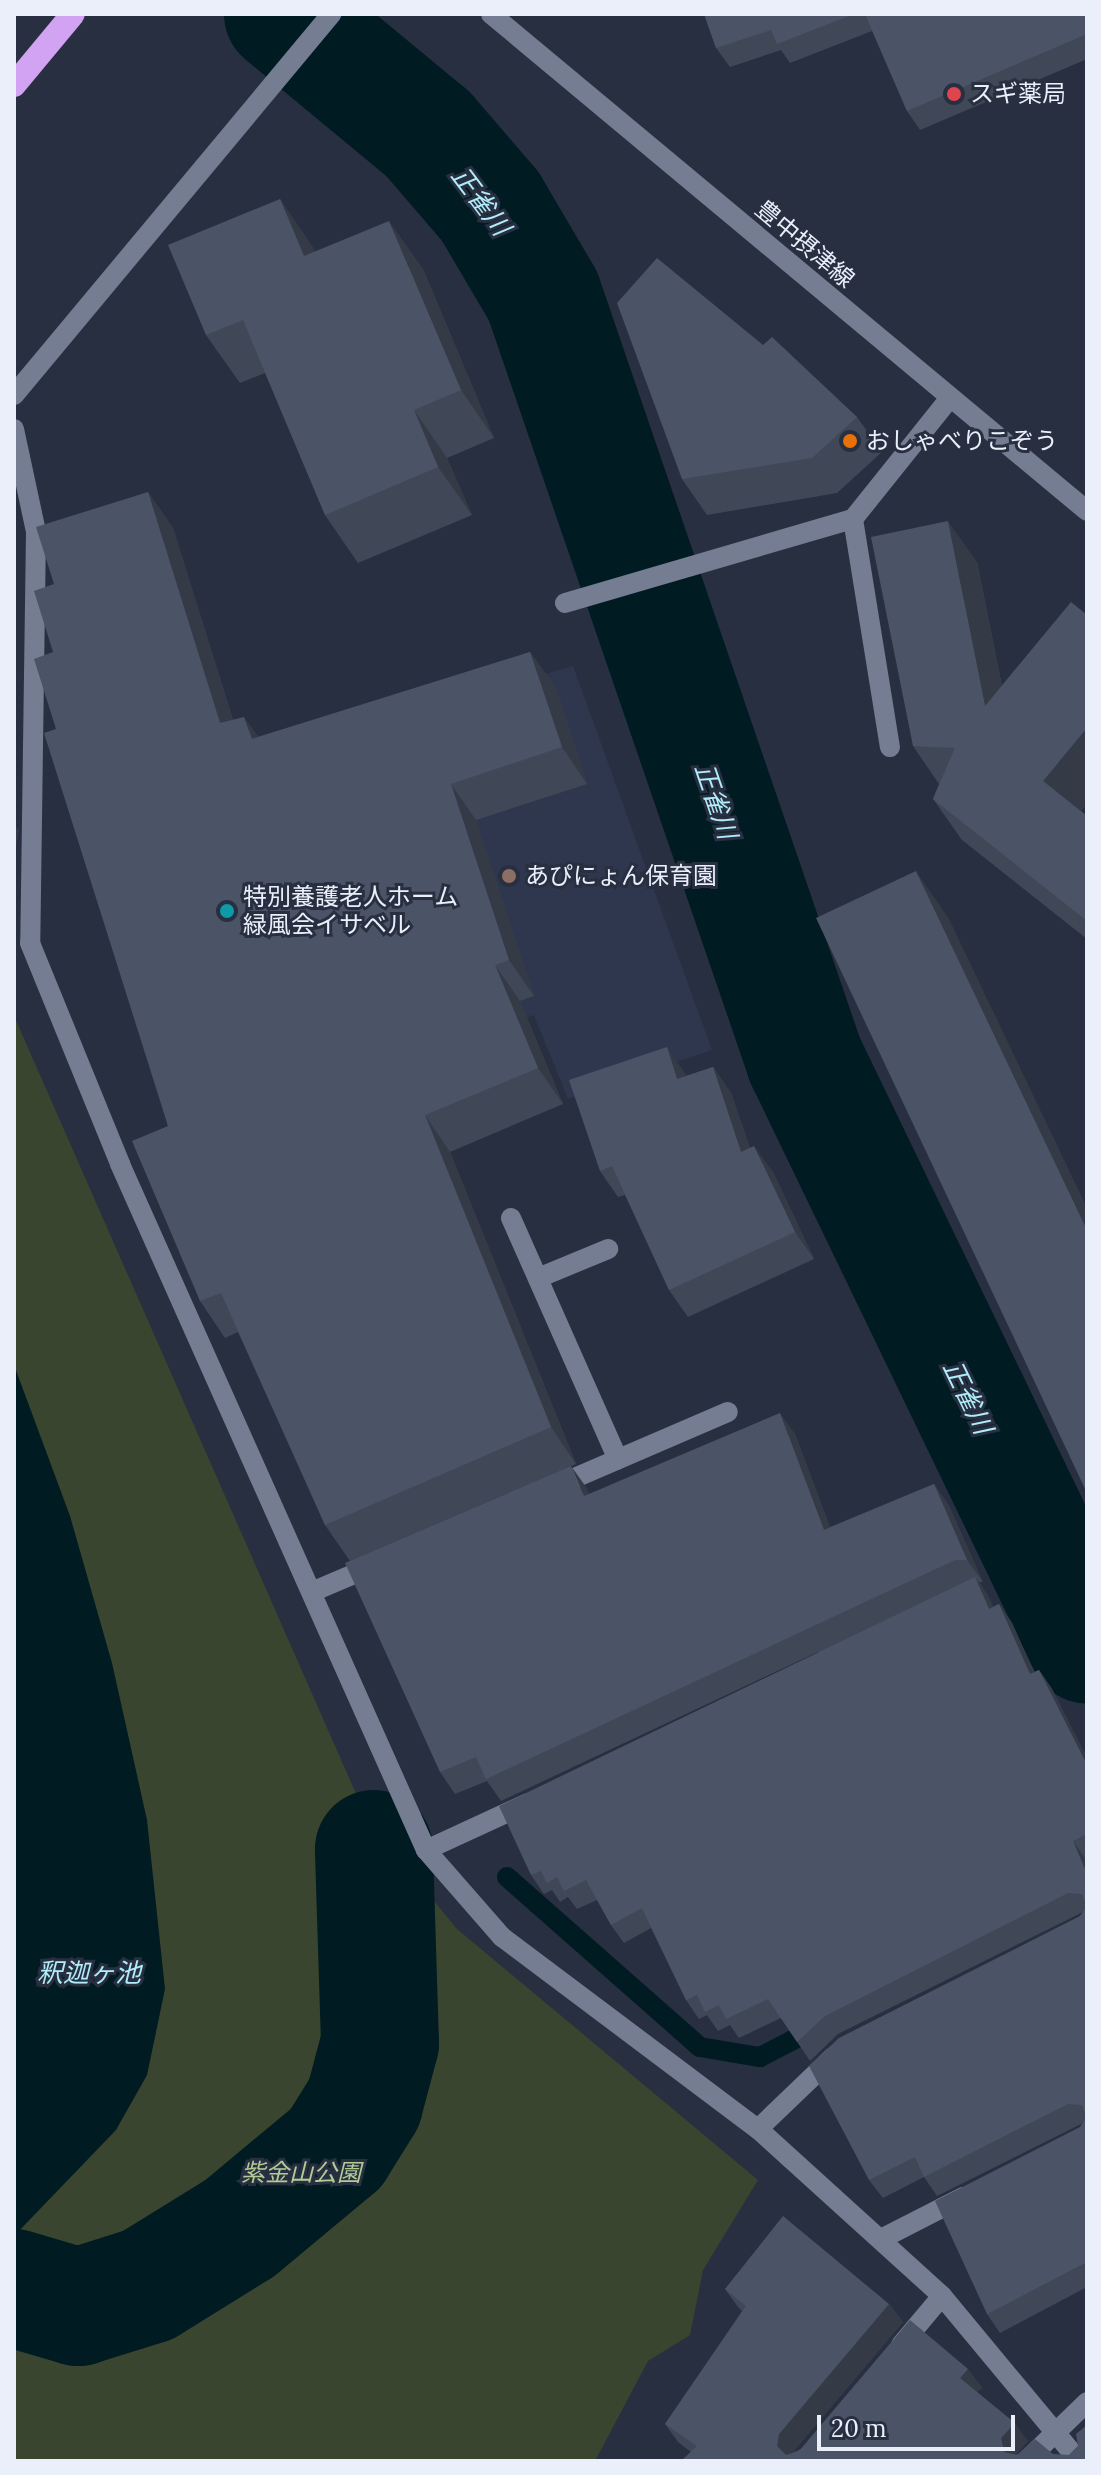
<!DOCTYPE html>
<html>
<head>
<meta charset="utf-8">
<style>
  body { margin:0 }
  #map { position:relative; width:1101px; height:2475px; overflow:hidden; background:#282f40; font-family:Lora,"Noto Sans JP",serif }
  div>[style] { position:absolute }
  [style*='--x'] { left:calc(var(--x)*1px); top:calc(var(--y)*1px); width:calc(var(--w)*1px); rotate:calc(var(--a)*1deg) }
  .built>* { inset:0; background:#2e374e }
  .green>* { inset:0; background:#3a452f }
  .water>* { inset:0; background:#001b21 }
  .stream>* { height:20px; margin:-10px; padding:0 10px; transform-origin:10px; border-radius:10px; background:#001b21 }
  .river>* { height:118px; margin:-59px; padding:0 59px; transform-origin:59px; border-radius:59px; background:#001b21 }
  .street>* { height:20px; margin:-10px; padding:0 10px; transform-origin:10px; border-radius:10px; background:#747d91 }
  .secondary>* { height:20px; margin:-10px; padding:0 10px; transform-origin:10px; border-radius:10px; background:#747d91 }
  .highway>* { height:24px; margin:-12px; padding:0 12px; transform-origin:12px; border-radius:12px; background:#d2a2f3 }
  .wall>* { inset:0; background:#404858 }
  .shaded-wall>* { inset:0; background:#343b47 }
  .building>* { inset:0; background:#4b5466 }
  .dots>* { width:22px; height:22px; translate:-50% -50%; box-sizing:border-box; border:4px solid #282f40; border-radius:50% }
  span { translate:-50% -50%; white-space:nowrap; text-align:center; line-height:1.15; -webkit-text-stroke:6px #282f40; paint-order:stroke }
  .poi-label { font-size:24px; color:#eaeffa }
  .left { translate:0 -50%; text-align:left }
  .street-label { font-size:24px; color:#eaeffa }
  .park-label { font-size:24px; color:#b2cc96; font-style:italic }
  .water-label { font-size:26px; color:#b0ecf9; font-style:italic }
  .frame { position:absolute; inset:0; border:16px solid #eaeffa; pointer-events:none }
  .scale { position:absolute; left:817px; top:2415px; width:198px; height:36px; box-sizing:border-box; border:4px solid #eaeffa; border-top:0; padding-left:10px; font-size:24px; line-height:28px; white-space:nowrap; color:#eaeffa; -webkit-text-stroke:6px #282f40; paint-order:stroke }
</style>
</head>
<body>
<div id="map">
  <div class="built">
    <i style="clip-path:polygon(573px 666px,712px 1050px,568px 1099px,534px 1015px,426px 1052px,325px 737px)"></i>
  </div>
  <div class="green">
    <i style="clip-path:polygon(14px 1016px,368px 1821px,457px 1929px,758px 2180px,703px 2270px,690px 2335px,648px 2361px,595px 2461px,14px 2461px)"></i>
  </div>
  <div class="water">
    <i style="clip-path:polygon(14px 1365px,70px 1516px,112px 1663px,147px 1820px,165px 1989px,147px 2075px,116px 2130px,14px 2236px)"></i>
  </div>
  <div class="stream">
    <i style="--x:507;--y:1877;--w:257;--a:41.4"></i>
    <i style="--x:700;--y:2047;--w:61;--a:9.5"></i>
    <i style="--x:760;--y:2057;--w:65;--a:-27.3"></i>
  </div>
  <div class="river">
    <i style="--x:283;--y:14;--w:188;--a:39.6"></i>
    <i style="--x:428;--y:134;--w:95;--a:49.3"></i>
    <i style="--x:490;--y:206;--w:104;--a:59.5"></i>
    <i style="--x:543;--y:296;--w:808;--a:71.07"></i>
    <i style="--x:805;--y:1060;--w:649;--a:64.23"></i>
    <i style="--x:14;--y:2288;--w:67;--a:16.5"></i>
    <i style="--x:78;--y:2307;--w:73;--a:-17.4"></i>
    <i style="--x:148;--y:2285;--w:108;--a:-31.8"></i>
    <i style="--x:240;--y:2228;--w:125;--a:-39.8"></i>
    <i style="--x:336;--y:2148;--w:53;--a:-58.1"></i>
    <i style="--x:364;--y:2103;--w:62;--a:-75.1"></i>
    <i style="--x:380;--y:2043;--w:194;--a:-91.8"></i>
  </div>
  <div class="street">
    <i style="--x:14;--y:395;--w:496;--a:-50.2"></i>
    <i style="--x:14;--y:429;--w:105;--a:77.9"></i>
    <i style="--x:36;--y:532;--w:411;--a:90.8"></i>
    <i style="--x:30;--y:943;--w:239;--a:67.8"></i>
    <i style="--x:120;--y:1164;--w:751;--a:65.96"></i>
    <i style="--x:426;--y:1850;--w:116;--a:48.9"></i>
    <i style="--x:502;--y:1937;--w:320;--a:36.9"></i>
    <i style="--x:758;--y:2129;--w:248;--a:42.2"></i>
    <i style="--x:942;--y:2296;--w:214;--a:50.3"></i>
    <i style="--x:853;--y:519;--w:231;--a:80.8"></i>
    <i style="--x:565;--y:603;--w:300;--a:-16.3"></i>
    <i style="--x:853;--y:519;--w:154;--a:-51.3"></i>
    <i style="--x:511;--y:1218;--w:264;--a:66.1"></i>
    <i style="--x:538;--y:1278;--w:76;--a:-22.5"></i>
    <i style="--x:556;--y:1486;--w:187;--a:-23.3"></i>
    <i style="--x:314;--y:1591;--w:64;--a:-23"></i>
    <i style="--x:426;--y:1850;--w:112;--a:-24.7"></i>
    <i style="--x:758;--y:2129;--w:104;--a:-43.8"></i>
    <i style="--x:881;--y:2239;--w:92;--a:-27.1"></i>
    <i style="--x:901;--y:2345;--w:64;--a:-50.1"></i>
    <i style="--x:1026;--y:2461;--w:85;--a:-44"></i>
  </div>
  <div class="secondary">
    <i style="--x:491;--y:14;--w:776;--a:39.82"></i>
  </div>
  <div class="highway">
    <i style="--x:14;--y:85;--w:92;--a:-50.3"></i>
  </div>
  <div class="wall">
    <i style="clip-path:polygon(704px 14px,1087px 14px,1087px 59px,920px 130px,907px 111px,872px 31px,790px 63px,781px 50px,730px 67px,716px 48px)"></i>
    <i style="clip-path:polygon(280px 199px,315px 252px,423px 269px,494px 438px,447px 458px,472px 515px,358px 563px,325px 515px,265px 373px,240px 383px,206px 335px)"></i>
    <i style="clip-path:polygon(763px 345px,857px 417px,882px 452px,837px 493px,707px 515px,682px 479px)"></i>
    <i style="clip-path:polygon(148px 492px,173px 528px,233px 720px,258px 737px,530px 652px,556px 688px,587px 784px,476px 820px,534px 996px,520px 1001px,563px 1104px,450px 1152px,576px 1464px,350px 1561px,325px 1525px,238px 1332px,225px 1338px,200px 1301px,168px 1126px,56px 729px,53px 652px)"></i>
    <i style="clip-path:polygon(977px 562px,1002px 686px,1087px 803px,1081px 811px,1087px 816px,1087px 939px,962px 840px,933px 799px,939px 784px,913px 746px)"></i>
    <i style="clip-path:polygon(667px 1047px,686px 1076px,713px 1067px,731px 1093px,750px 1148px,773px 1172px,814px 1259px,688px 1317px,669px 1290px,625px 1195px,618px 1197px,600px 1171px)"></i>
    <i style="clip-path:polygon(795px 1434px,830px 1527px,934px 1484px,949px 1506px,983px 1582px,979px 1582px,988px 1596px,993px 1607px,999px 1604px,1012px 1623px,1034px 1672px,1039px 1670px,1052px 1689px,1087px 1758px,1087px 2287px,1000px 2333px,987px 2314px,1083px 2123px,937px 2196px,924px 2177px,883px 2198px,869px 2180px,1083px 1912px,838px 2034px,810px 2061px,781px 2018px,739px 2038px,730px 2025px,718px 2031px,707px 2015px,699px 2019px,686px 2000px,651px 1928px,624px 1943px,611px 1925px,597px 1900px,577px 1909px,568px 1897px,560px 1902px,552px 1890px,544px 1894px,531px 1875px,820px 1651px,501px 1801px,487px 1781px,455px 1794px,440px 1772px,586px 1487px,589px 1494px)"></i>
    <i style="clip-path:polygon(725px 2289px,889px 2304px,903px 2322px,792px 2453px,968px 2369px,982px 2388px,977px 2392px,1028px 2441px,1016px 2454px,1069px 2455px,1078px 2446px,1087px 2461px,691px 2452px,678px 2442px,665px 2424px,742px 2311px,738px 2307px)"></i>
  </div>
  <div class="shaded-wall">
    <i style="clip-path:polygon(280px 199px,313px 247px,338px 304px,304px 256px)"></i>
    <i style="clip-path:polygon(389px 221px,423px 269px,494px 438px,461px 390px)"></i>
    <i style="clip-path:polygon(414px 410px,447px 458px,472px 515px,438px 467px)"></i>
    <i style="clip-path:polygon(148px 492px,173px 528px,245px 760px,220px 723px)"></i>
    <i style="clip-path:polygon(948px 521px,977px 562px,1014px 747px,985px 706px)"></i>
    <i style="clip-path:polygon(530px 652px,556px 688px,587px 784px,562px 747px)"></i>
    <i style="clip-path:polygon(244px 717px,270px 753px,252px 739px)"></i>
    <i style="clip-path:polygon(1087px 728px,1087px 803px,1072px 822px,1043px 781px)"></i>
    <i style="clip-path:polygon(451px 784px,476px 820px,534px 996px,509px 960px)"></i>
    <i style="clip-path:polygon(14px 824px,19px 830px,14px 856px)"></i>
    <i style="clip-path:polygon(916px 871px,949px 919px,1087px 1208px,1087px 1230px)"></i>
    <i style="clip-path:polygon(495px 965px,520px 1001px,563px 1104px,538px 1068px)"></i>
    <i style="clip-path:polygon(667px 1047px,685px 1073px,696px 1105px,677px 1079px)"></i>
    <i style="clip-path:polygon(713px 1067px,731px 1093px,760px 1178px,741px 1152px)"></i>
    <i style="clip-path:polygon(425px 1115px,450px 1152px,576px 1464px,551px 1427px)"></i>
    <i style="clip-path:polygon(754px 1146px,773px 1172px,814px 1259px,795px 1232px)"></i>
    <i style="clip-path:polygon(780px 1413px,795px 1434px,839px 1551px,824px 1530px)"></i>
    <i style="clip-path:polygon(571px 1466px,586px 1487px,599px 1517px,584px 1496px)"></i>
    <i style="clip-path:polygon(934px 1484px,949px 1506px,983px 1582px,967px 1560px)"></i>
    <i style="clip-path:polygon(975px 1577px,988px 1596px,1002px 1627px,989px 1609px)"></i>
    <i style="clip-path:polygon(999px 1604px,1012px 1623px,1043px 1693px,1030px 1674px)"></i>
    <i style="clip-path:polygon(1039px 1670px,1052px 1689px,1087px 1758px,1087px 1765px)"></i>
    <i style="clip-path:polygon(1073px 1841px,1087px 1861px,1087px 1874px)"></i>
    <i style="clip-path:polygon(889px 2304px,903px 2322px,792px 2453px,790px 2461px,777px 2446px,779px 2434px)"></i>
    <i style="clip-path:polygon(968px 2369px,982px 2388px,973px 2396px,960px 2378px)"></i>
    <i style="clip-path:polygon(1015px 2423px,1028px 2441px,1014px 2457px,1004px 2452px,1001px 2438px)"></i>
  </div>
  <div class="building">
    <i style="clip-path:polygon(704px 14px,854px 14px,777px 44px,771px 30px,716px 48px)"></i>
    <i style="clip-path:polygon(865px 14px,1087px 14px,1087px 34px,907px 111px)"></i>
    <i style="clip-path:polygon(280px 199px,304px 256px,389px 221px,461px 390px,414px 410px,438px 467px,325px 515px,243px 320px,206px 335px,168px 245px)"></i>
    <i style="clip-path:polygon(657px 258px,763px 345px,772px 337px,857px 417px,812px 458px,682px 479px,617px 303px)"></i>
    <i style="clip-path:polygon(148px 492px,220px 723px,244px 717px,252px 739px,530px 652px,562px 747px,451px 784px,509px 960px,495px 965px,538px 1068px,425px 1115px,551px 1427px,325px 1525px,221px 1293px,200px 1301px,132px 1141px,168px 1126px,44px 733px,56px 729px,34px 659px,53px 652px,34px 591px,54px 584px,36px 527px)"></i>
    <i style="clip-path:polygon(948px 521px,985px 706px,1071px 602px,1087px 615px,1087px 728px,1043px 781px,1087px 816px,1087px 921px,933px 799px,955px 748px,913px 746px,871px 537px)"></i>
    <i style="clip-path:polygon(916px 871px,1087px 1230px,1087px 1493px,816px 918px)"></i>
    <i style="clip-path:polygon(667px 1047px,677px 1079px,713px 1067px,741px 1152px,754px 1146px,795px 1232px,669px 1290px,612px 1166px,600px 1171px,569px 1080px)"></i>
    <i style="clip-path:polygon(780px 1413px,824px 1530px,934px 1484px,967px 1560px,955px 1560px,486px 1779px,476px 1757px,440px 1772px,345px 1563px,571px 1466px,584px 1496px)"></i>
    <i style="clip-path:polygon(975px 1577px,989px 1609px,999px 1604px,1030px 1674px,1039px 1670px,1087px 1765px,1087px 1834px,1073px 1841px,1087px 1874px,1087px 2262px,987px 2314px,935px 2201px,1080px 2127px,1087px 2117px,1082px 2105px,1068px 2104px,924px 2177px,915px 2157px,869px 2180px,809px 2066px,839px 2038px,1080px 1916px,1087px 1906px,1082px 1894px,1068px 1893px,825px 2016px,797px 2042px,768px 1999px,726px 2019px,719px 2005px,705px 2012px,697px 1995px,686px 2000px,642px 1908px,611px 1925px,586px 1880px,564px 1891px,557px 1877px,547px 1883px,541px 1871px,531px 1875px,499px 1806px)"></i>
    <i style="clip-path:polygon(783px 2216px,889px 2304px,779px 2434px,777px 2446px,786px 2455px,799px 2451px,910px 2320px,968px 2369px,960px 2378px,1015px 2423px,1001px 2438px,1004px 2452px,1017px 2455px,1035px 2439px,1053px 2454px,1069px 2455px,1078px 2446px,1076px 2434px,1087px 2425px,1087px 2461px,681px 2461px,697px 2446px,665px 2424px,746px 2306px,725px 2289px)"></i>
  </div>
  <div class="dots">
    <i style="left:954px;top:94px;background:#e0444e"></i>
    <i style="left:850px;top:441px;background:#e8710a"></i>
    <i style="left:509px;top:876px;background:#8d6e63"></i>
    <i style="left:227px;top:911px;background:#0f9aa8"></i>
  </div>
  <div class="poi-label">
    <span class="left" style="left:970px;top:94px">スギ薬局</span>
    <span class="left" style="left:866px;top:441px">おしゃべりこぞう</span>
    <span class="left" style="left:525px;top:876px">あぴにょん保育園</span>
    <span class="left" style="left:243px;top:911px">特別養護老人ホーム<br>緑風会イサベル</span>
  </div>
  <div class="street-label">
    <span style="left:805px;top:244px;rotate:40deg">豊中摂津線</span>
  </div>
  <div class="park-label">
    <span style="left:301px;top:2173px">紫金山公園</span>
  </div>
  <div class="water-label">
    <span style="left:481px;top:201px;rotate:53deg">正雀川</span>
    <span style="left:716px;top:801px;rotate:71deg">正雀川</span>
    <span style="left:968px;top:1397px;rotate:64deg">正雀川</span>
    <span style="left:89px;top:1973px">釈迦ヶ池</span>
  </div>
  <div class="frame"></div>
  <div class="scale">20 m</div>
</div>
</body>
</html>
